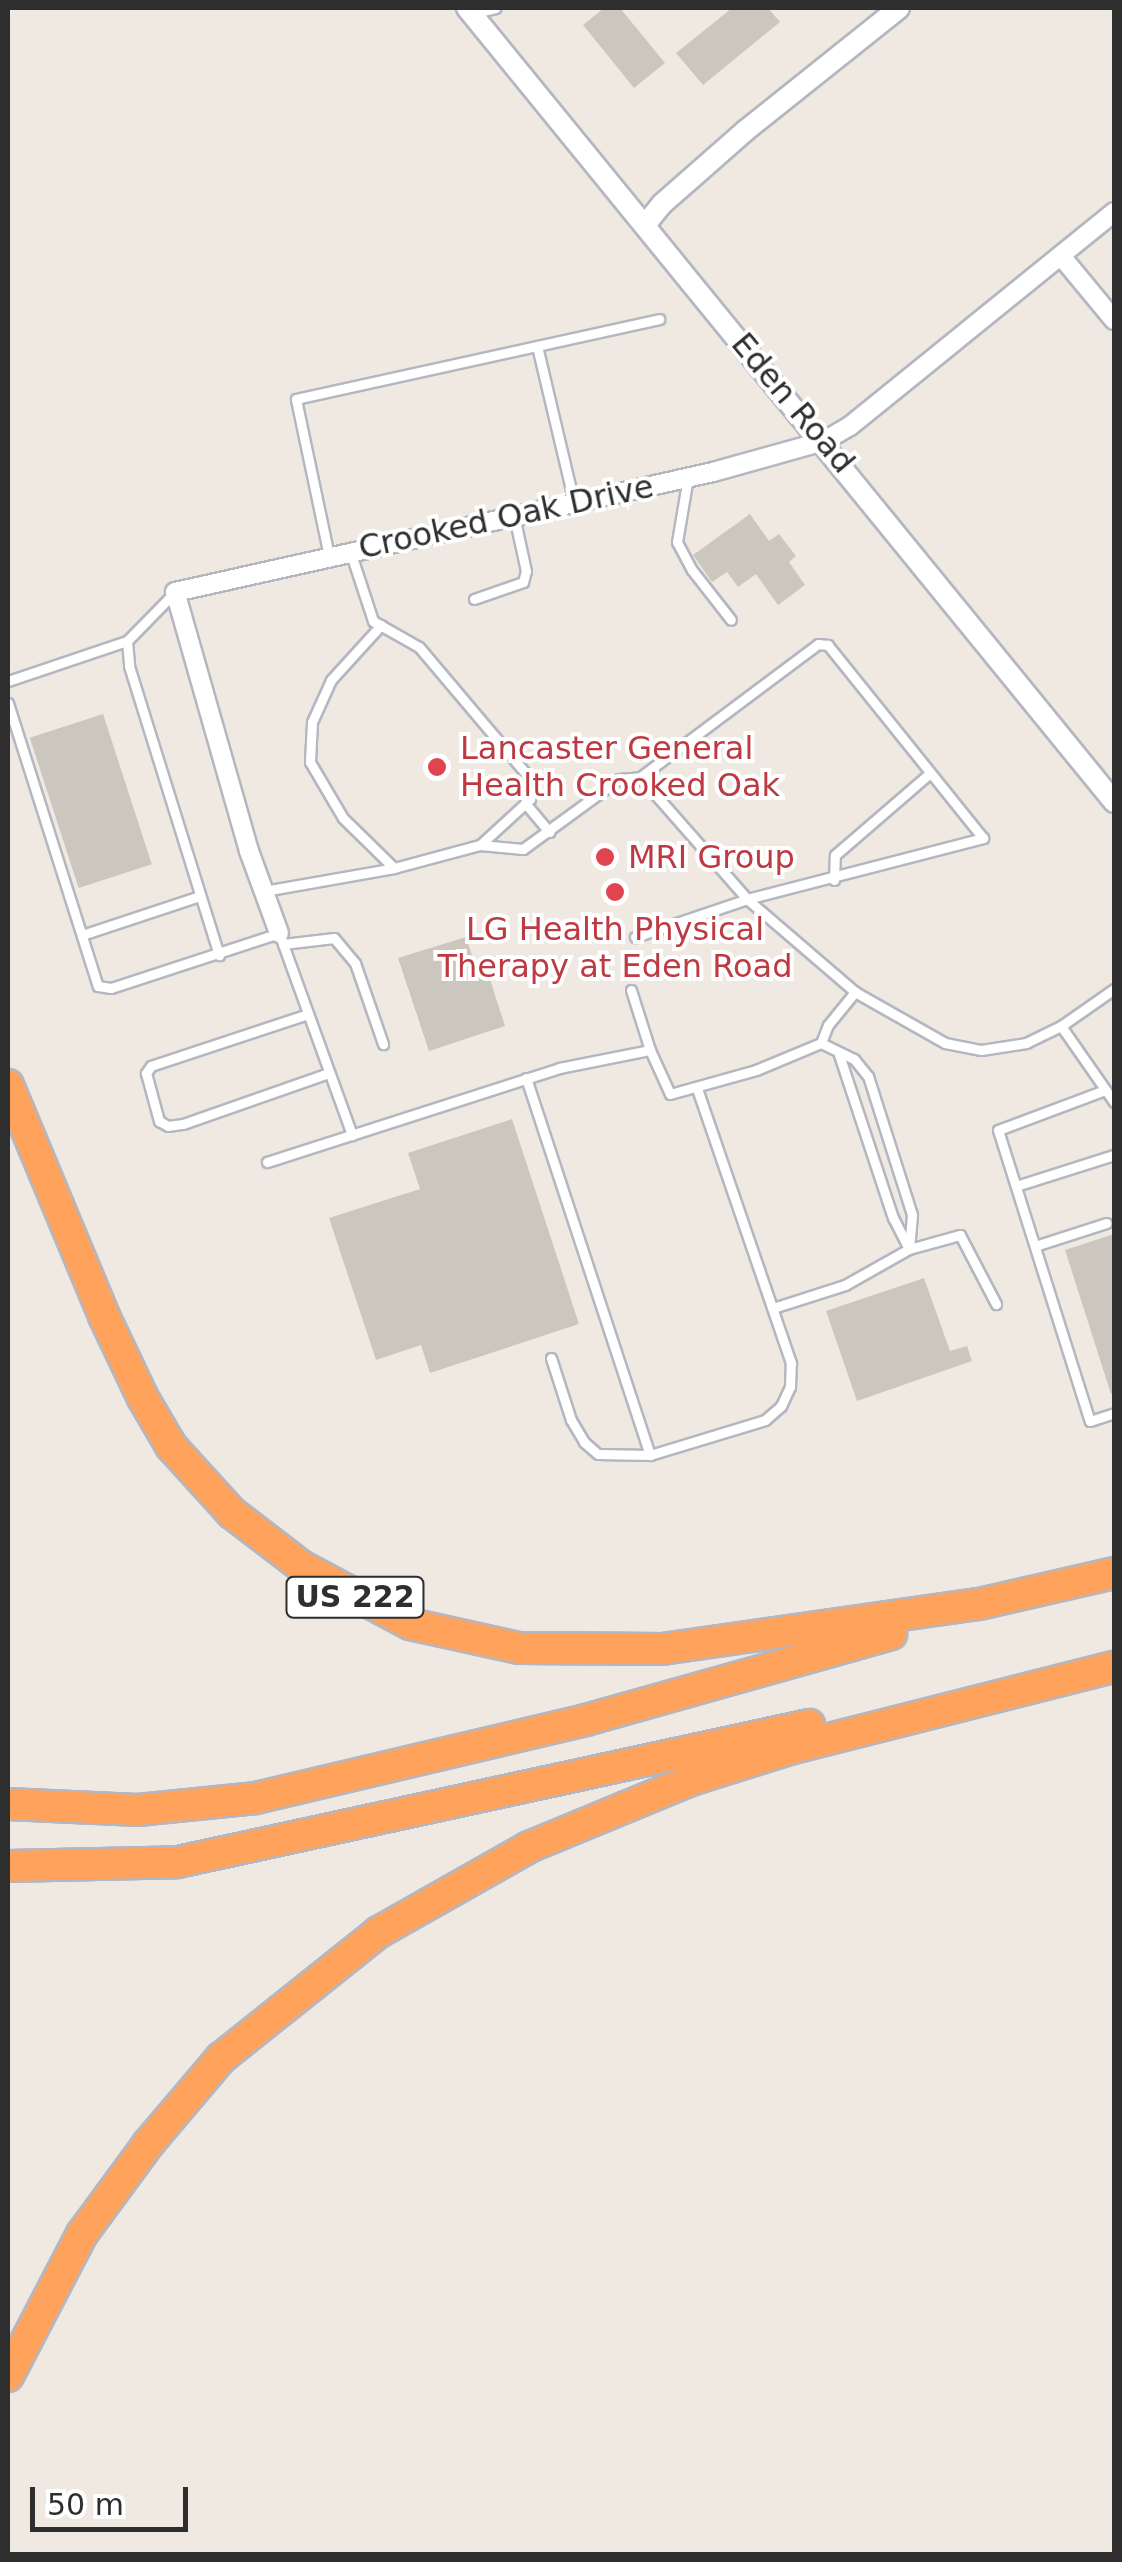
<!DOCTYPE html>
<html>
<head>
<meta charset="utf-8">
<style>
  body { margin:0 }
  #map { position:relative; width:1122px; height:2562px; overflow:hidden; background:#efe9e1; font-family:"DejaVu Sans",sans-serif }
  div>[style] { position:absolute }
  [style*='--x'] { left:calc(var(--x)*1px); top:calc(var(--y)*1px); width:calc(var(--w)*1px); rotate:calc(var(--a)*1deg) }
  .building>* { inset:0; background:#cbc7bf; transform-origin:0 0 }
  .roads { filter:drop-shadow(2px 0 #b4b7c1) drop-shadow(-2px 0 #b4b7c1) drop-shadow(0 2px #b4b7c1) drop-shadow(0 -2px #b4b7c1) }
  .service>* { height:9px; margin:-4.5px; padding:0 4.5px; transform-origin:4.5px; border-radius:4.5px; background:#fff }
  .minor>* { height:18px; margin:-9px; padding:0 9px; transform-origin:9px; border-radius:9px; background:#fff }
  .tertiary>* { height:20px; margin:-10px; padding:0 10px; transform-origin:10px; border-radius:10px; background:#fff }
  .motorway>* { height:30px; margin:-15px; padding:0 15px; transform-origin:15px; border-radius:15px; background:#ffa35c }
  .dots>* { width:28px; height:28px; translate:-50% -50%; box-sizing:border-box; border:5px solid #fff; border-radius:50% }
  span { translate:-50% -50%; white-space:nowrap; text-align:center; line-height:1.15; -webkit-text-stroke:8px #fff; paint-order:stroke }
  .shield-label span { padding:2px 8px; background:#fff; border:2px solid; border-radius:8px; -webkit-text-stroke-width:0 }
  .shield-label { font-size:30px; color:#2e2e2e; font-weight:700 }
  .street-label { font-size:32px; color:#2e2e2e }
  .health-label { font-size:32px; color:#be3a42 }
  .left { translate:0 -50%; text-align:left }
  .frame { position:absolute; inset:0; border:10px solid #2e2e2e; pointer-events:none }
  .scale { position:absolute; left:30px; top:2487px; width:158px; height:45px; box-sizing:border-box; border:5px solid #2e2e2e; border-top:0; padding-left:12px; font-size:30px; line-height:35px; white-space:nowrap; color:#2e2e2e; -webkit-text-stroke:8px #fff; paint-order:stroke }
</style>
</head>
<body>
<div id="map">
  <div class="building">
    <i style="clip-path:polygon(604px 8px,620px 8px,665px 63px,634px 88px,583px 25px)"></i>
    <i style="clip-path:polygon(732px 8px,768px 8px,780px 22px,703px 85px,676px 53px)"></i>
    <i style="clip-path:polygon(750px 514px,769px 541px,779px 534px,796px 556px,789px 562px,805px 585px,778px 605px,756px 574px,738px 587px,727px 572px,712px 582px,693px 555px)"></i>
    <i style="left:103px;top:714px;width:158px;height:77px;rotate:72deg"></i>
    <i style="clip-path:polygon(466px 937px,477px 970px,486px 967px,505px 1026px,429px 1051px,398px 958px)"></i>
    <i style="clip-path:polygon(512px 1119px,579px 1324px,430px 1373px,421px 1345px,376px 1360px,329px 1218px,420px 1189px,408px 1153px)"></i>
    <i style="clip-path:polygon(1114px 1234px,1114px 1393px,1111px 1394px,1065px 1250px)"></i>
    <i style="clip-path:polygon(924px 1278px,950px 1351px,967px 1346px,972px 1361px,857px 1401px,826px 1311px)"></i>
  </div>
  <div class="roads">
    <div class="service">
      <i style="--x:474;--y:13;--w:22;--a:-13"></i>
      <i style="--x:537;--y:346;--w:160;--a:76.7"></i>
      <i style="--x:688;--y:477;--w:66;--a:99.6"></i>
      <i style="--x:677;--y:542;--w:32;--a:62"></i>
      <i style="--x:692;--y:570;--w:63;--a:52"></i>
      <i style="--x:351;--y:554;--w:71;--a:71.8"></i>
      <i style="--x:373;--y:621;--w:53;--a:29.5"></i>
      <i style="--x:419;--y:647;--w:170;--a:49.8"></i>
      <i style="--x:529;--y:777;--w:22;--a:87"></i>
      <i style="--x:530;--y:799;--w:68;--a:137.4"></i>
      <i style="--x:329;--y:556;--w:160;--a:-101.9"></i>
      <i style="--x:296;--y:399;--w:372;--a:-12.4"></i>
      <i style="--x:474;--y:599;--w:52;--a:-19.1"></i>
      <i style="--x:523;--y:582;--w:11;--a:-75"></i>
      <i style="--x:526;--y:571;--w:56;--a:-102.3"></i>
      <i style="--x:381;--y:625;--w:74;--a:132.3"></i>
      <i style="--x:331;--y:680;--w:46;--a:114.3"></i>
      <i style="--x:312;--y:722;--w:40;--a:92.9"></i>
      <i style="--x:310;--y:762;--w:65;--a:59.5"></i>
      <i style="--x:343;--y:818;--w:71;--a:44.4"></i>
      <i style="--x:127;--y:641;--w:25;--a:85"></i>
      <i style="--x:129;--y:666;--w:303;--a:72.7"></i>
      <i style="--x:8;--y:681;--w:126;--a:-18.6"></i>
      <i style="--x:127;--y:641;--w:66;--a:-45.6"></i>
      <i style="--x:8;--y:703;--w:297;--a:72.4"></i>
      <i style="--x:98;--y:986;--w:13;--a:9"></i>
      <i style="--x:111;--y:988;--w:177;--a:-18.1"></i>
      <i style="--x:279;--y:933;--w:215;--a:70.1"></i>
      <i style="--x:525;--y:803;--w:38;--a:50"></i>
      <i style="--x:834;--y:880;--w:25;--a:-88"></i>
      <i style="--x:835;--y:855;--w:125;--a:-40.8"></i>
      <i style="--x:264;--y:891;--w:132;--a:-10"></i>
      <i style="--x:394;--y:868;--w:89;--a:-15"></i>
      <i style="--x:480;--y:845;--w:43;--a:5.3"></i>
      <i style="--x:523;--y:849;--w:119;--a:-36.1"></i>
      <i style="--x:619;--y:779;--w:21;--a:-5"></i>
      <i style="--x:82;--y:935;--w:124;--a:-18.3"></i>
      <i style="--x:635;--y:937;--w:118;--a:-18.7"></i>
      <i style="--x:747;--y:899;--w:244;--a:-14.5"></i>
      <i style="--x:983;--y:838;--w:248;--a:-128.8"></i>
      <i style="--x:828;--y:645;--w:10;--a:-174"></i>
      <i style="--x:818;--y:644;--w:222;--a:143.2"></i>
      <i style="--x:640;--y:777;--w:162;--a:48.7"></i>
      <i style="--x:747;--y:899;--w:143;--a:40.7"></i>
      <i style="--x:855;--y:992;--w:103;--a:29.5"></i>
      <i style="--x:945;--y:1043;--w:37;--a:11"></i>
      <i style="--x:981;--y:1050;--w:46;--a:-8.8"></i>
      <i style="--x:1026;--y:1043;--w:39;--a:-26"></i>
      <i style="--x:1061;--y:1026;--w:65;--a:-34.9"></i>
      <i style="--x:283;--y:944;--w:51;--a:-6.7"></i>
      <i style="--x:334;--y:938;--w:33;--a:50"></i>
      <i style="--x:355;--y:963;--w:86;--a:70.9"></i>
      <i style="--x:631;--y:990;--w:63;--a:72.4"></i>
      <i style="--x:308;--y:1014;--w:165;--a:161.7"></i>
      <i style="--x:151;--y:1066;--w:9;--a:126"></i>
      <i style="--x:146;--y:1073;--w:50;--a:74.8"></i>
      <i style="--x:159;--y:1121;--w:10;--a:29"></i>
      <i style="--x:168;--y:1126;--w:15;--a:-8"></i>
      <i style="--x:183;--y:1124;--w:155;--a:-19.3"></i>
      <i style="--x:1061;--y:1026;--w:93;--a:55.1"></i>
      <i style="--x:821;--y:1043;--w:19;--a:-69"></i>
      <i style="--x:828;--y:1025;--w:43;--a:-50.7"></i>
      <i style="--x:526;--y:1078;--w:397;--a:71.8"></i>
      <i style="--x:650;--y:1455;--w:120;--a:-16.9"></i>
      <i style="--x:765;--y:1420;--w:21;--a:-41"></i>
      <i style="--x:781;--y:1406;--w:21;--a:-65"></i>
      <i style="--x:790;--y:1387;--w:24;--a:-88"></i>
      <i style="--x:791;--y:1363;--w:291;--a:-108.9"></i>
      <i style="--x:1105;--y:1090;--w:114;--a:159.5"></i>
      <i style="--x:998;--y:1130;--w:305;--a:72.5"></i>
      <i style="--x:1090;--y:1421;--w:25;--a:-18"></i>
      <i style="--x:267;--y:1162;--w:307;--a:-17.8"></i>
      <i style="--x:559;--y:1068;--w:93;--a:-11.2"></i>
      <i style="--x:650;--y:1050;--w:48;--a:65.6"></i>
      <i style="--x:670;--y:1094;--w:89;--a:-15.6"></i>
      <i style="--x:756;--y:1070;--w:70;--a:-22.6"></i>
      <i style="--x:821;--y:1043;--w:37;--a:26"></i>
      <i style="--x:854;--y:1059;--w:22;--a:51"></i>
      <i style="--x:868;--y:1076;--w:146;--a:72.4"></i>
      <i style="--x:912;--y:1215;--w:34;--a:95"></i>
      <i style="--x:909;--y:1249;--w:35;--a:-117"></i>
      <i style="--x:893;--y:1218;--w:172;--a:-108.3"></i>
      <i style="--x:1016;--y:1186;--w:103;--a:-17.6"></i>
      <i style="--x:1035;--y:1246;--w:75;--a:-17.9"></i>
      <i style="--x:773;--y:1308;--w:76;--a:-17.7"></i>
      <i style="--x:845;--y:1285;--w:73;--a:-29.4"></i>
      <i style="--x:909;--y:1249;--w:53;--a:-15.4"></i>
      <i style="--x:960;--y:1235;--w:78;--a:62.4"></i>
      <i style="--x:551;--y:1358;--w:65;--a:72.1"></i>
      <i style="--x:571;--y:1420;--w:26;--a:59"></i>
      <i style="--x:584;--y:1442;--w:18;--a:41"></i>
      <i style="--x:598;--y:1454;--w:52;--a:1.1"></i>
    </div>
    <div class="minor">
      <i style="--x:1061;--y:256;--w:83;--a:50.4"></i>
      <i style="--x:279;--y:933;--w:87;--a:-110.1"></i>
      <i style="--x:249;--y:851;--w:269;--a:-105.9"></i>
      <i style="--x:175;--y:592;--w:551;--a:-12.57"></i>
      <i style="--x:713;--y:472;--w:115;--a:-15.6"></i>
      <i style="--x:824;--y:441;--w:30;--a:-30"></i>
      <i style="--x:850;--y:426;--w:340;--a:-39"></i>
    </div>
    <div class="tertiary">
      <i style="--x:467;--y:8;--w:1024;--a:50.82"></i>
      <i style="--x:645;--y:225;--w:27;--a:-51"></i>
      <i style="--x:662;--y:204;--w:111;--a:-41.3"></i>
      <i style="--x:745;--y:131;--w:197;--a:-38.6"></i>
    </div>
    <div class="motorway">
      <i style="--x:8;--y:1085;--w:250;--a:67.4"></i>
      <i style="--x:104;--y:1316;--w:91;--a:64.6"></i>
      <i style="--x:143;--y:1398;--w:56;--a:59.7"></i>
      <i style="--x:171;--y:1446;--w:91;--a:47.7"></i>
      <i style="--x:232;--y:1513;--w:87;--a:37.5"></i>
      <i style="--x:301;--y:1566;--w:123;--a:28"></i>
      <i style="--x:410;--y:1624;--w:112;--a:12.4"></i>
      <i style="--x:519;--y:1648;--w:143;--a:0.4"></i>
      <i style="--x:662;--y:1649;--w:320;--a:-8.1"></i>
      <i style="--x:979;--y:1604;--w:139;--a:-12.9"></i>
      <i style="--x:8;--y:1804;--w:130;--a:2.6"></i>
      <i style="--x:138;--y:1810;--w:119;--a:-5.8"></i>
      <i style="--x:256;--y:1798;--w:339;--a:-13.3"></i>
      <i style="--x:586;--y:1720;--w:317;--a:-15.7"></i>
      <i style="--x:8;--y:1866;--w:170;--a:-1.3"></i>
      <i style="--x:178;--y:1862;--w:646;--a:-12.25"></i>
      <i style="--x:8;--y:2376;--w:160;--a:-62.5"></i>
      <i style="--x:82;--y:2234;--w:112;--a:-53.7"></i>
      <i style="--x:148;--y:2144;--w:113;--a:-49.7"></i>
      <i style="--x:221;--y:2058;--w:202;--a:-38.6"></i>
      <i style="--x:379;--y:1932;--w:172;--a:-29.5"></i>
      <i style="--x:529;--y:1847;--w:175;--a:-22.5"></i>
      <i style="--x:691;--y:1780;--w:107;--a:-17.4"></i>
      <i style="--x:793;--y:1748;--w:331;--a:-14.2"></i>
    </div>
  </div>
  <div class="dots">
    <i style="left:437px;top:767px;background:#e0444e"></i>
    <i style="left:605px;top:857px;background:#e0444e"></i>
    <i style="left:615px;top:892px;background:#e0444e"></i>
  </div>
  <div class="shield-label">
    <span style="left:355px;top:1597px">US 222</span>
  </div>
  <div class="street-label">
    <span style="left:793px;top:403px;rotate:50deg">Eden Road</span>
    <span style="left:506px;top:517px;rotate:-12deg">Crooked Oak Drive</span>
  </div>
  <div class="health-label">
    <span class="left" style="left:460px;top:767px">Lancaster General<br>Health Crooked Oak</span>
    <span class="left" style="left:628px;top:857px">MRI Group</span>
    <span style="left:615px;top:948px">LG Health Physical<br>Therapy at Eden Road</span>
  </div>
  <div class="frame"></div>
  <div class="scale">50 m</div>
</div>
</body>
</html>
